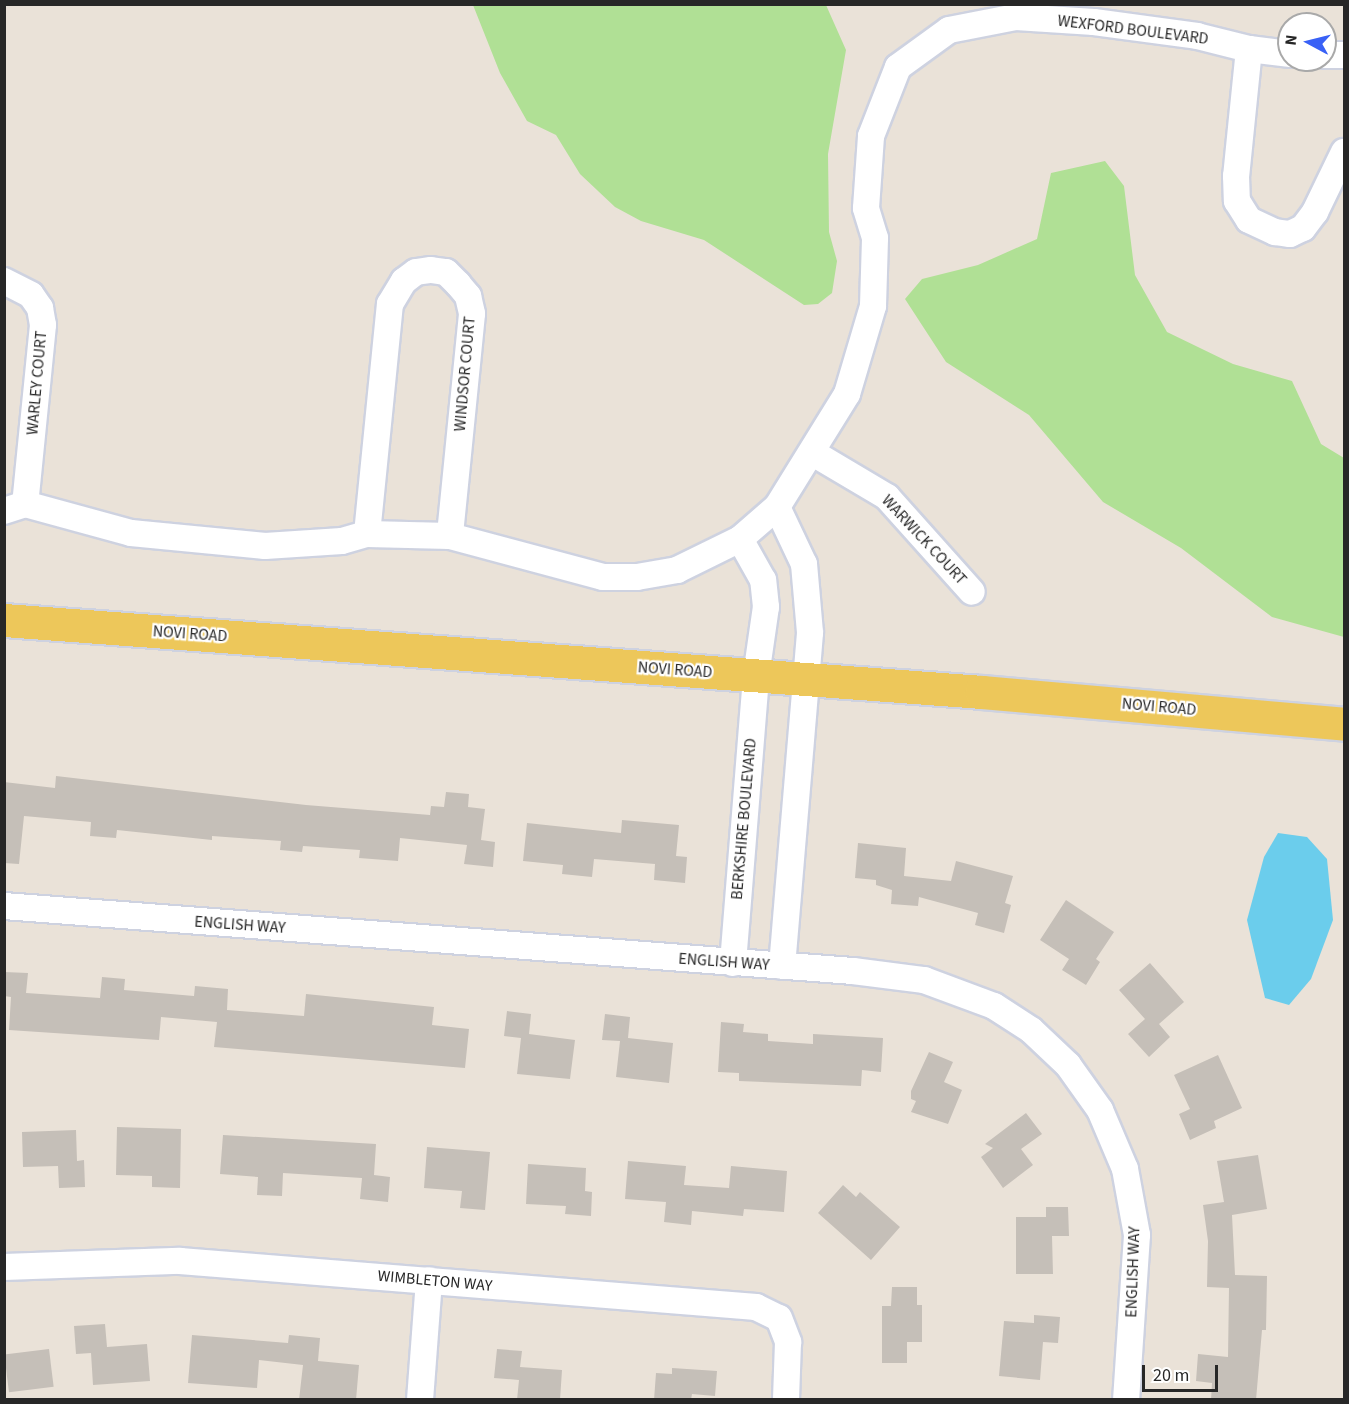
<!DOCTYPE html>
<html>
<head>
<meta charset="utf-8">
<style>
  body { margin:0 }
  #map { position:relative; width:1349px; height:1404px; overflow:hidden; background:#eae2d8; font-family:"Source Sans 3",sans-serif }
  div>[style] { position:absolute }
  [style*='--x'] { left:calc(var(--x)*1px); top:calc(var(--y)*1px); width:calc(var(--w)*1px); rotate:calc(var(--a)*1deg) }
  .green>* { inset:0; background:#b0e095 }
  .water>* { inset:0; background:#6bcdec }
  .building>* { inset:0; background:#c5bfb8; transform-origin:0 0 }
  .roads { filter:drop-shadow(2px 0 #ced2e0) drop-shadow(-2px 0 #ced2e0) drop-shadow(0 2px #ced2e0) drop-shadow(0 -2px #ced2e0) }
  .minor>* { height:26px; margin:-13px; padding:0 13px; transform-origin:13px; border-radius:13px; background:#fff }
  .major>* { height:33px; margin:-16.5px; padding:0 16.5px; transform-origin:16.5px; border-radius:16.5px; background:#edc75a }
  span { translate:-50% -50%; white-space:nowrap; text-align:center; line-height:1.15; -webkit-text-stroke:4.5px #fff; paint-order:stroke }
  .street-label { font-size:16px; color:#272727 }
  .frame { position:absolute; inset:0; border:6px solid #272727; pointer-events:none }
  .north { position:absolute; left:1277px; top:12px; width:60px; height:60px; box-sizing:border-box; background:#fff; border:2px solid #a9a9a9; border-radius:50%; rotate:277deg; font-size:16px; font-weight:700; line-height:24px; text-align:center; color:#272727 }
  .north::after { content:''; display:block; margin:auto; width:21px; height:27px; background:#3961f6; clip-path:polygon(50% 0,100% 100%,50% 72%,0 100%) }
  .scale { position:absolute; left:1142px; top:1365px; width:76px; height:27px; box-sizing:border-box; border:3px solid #272727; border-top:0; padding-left:8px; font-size:18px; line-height:21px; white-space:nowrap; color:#272727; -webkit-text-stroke:4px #fff; paint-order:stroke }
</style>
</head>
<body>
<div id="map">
  <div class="green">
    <i style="clip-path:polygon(473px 5px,826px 5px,846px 50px,828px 154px,829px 232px,837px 261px,832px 293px,818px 304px,804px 305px,704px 240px,641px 221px,615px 207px,580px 174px,556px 135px,527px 121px,500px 73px)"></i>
    <i style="clip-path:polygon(1105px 161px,1124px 186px,1135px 275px,1167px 332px,1233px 364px,1292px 381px,1321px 444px,1344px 458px,1344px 637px,1272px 617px,1181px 548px,1103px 502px,1029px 415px,946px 362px,905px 299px,922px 279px,978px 265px,1037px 239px,1051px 173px)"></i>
  </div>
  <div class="water">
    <i style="clip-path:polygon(1278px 833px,1307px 837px,1327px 859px,1333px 920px,1311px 979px,1289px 1005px,1265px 998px,1247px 920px,1264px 857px)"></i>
  </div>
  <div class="building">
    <i style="clip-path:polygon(56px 776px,306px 805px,430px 815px,431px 806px,444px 807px,446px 792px,469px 794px,468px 807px,485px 809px,481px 840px,495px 842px,493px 867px,464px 864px,467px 845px,400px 838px,398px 861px,359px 858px,360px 850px,303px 846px,302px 852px,280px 850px,281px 841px,212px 836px,212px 840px,117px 830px,116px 838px,90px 836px,91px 822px,24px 816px,19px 864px,4px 863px,4px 782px,55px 788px)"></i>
    <i style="clip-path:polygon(622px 820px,679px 825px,676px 856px,687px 857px,685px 883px,654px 880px,655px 864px,594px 859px,592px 877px,562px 874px,563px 865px,523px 861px,527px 823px,621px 833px)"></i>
    <i style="clip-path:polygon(858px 843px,906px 848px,904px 876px,951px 881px,956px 861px,1013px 876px,1005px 903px,1011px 905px,1004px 933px,975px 925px,978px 913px,919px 897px,918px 906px,891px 904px,892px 890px,876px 885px,876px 880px,855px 878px)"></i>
    <i style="clip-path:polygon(1066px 900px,1114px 932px,1096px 959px,1100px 962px,1086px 985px,1062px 970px,1069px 959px,1040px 940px)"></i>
    <i style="clip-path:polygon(1150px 963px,1184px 1002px,1159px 1024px,1170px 1037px,1149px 1057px,1128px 1034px,1145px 1019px,1119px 990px)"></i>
    <i style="clip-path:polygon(4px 972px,28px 973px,26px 993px,100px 998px,102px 977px,125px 979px,124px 990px,194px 996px,195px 986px,228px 989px,227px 1010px,304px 1016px,306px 994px,434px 1007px,432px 1025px,469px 1029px,465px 1068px,214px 1047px,217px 1022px,161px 1017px,159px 1040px,9px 1030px,11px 997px,4px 996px)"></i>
    <i style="clip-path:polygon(507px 1011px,531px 1014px,529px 1034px,575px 1040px,570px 1079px,517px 1074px,521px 1038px,504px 1036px)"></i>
    <i style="clip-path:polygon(605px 1014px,630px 1017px,628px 1038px,673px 1043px,669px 1083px,616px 1077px,620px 1041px,602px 1040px)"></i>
    <i style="clip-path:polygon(721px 1022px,744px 1024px,743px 1032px,768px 1034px,768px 1041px,813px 1044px,813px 1034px,883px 1038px,881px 1072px,862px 1070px,861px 1086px,739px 1081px,739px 1073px,718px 1072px)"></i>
    <i style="clip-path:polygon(929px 1052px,953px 1062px,944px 1082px,962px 1090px,948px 1124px,911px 1112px,916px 1101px,911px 1099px,911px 1091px)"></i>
    <i style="clip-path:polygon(1218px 1055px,1242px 1108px,1214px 1121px,1216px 1128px,1190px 1140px,1179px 1114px,1190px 1109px,1174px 1075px)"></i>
    <i style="clip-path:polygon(1026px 1113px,1042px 1134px,1021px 1149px,1033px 1165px,1003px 1188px,981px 1157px,993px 1148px,985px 1144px)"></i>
    <i style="clip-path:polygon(117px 1127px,181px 1129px,180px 1188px,152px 1187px,152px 1176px,116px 1175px)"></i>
    <i style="clip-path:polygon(76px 1130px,77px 1161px,84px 1160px,85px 1187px,59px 1188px,58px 1166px,23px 1167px,22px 1132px)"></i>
    <i style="clip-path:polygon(223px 1135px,376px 1144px,374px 1175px,390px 1177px,388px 1202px,360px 1199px,362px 1178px,283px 1173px,282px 1196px,257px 1195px,258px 1177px,220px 1174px)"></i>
    <i style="clip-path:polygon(427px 1147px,490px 1152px,485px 1210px,460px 1208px,462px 1191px,424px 1188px)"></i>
    <i style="clip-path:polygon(1258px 1155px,1267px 1209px,1232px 1215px,1235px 1275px,1267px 1276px,1266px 1330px,1262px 1330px,1256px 1400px,1211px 1400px,1212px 1383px,1196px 1381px,1198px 1354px,1228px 1357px,1229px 1288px,1207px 1287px,1208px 1241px,1203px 1205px,1224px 1202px,1217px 1161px)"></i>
    <i style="clip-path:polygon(628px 1161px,686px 1166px,684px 1185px,729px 1188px,731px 1166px,787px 1171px,784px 1212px,744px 1209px,743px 1216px,692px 1211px,691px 1225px,664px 1222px,666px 1202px,625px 1199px)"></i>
    <i style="clip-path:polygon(528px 1164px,586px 1168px,585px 1191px,592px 1192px,591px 1216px,565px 1214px,566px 1206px,526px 1204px)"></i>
    <i style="clip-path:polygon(843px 1185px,856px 1197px,860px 1192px,900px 1227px,871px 1260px,818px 1213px)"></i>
    <i style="clip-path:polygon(1046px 1207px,1068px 1207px,1069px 1236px,1052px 1236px,1053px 1274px,1016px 1274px,1016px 1217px,1046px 1217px)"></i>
    <i style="clip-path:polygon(892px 1287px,917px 1287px,917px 1305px,922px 1305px,922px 1342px,907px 1342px,907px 1363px,882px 1363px,882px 1306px,891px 1306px)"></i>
    <i style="clip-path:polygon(1034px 1315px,1060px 1317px,1058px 1343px,1043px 1342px,1040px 1380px,999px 1376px,1004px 1321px,1034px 1323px)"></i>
    <i style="clip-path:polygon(105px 1324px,107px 1347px,147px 1344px,150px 1381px,93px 1385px,91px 1353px,76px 1354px,74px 1326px)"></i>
    <i style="clip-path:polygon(192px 1335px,288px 1343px,289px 1335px,320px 1338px,318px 1361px,359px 1365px,356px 1400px,299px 1400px,303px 1365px,259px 1360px,257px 1388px,188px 1383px)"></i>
    <i style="left:49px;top:1349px;width:38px;height:45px;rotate:83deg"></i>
    <i style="clip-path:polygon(497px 1349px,522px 1351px,520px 1367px,562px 1370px,560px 1400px,517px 1400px,519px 1380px,494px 1378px)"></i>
    <i style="clip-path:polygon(672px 1368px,717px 1371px,715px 1396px,692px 1394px,691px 1400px,654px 1400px,656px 1373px,672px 1374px)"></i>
  </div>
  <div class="roads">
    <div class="minor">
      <i style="--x:1249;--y:49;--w:128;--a:95.8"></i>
      <i style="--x:1236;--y:176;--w:25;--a:88"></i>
      <i style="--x:1237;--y:201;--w:22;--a:58"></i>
      <i style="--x:1249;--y:220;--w:29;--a:25"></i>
      <i style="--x:1275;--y:232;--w:15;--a:8"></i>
      <i style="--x:1290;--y:234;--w:14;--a:-25"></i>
      <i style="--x:1303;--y:228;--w:20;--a:-53"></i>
      <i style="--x:1315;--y:212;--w:67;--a:-64.2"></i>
      <i style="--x:1325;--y:55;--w:19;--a:0"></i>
      <i style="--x:4;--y:281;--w:30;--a:27"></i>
      <i style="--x:31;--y:295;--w:16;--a:55"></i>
      <i style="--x:40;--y:308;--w:17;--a:80"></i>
      <i style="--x:43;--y:325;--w:180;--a:95.7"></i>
      <i style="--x:813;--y:453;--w:86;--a:30.7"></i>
      <i style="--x:887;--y:497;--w:127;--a:48.2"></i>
      <i style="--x:777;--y:507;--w:63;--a:64.7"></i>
      <i style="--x:804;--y:564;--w:69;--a:85"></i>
      <i style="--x:810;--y:633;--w:334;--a:94.8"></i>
      <i style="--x:4;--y:511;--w:22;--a:-18"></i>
      <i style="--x:25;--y:504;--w:110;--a:15.3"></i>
      <i style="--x:131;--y:533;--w:135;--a:5.5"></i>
      <i style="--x:265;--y:546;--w:77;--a:-3.7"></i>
      <i style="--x:342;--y:541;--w:26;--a:-16"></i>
      <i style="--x:367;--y:534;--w:83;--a:1.4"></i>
      <i style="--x:450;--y:536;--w:158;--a:15"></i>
      <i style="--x:603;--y:577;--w:34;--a:0"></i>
      <i style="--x:637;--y:577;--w:41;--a:-9.9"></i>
      <i style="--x:677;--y:570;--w:70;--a:-26.2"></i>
      <i style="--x:740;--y:539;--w:49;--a:-40.9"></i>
      <i style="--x:777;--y:507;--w:133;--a:-58.2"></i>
      <i style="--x:847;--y:394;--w:92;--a:-73.5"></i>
      <i style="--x:873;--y:306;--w:68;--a:-88.3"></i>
      <i style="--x:875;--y:238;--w:31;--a:-107"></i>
      <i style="--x:866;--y:208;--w:72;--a:-86"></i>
      <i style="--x:871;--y:136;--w:74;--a:-68.6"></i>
      <i style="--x:898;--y:67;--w:63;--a:-36"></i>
      <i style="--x:949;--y:30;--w:68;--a:-11"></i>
      <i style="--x:1016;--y:17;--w:78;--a:3.7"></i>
      <i style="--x:1094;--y:22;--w:104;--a:7.7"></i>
      <i style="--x:1197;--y:36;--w:54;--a:14"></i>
      <i style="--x:1249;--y:49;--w:40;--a:7.1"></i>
      <i style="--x:367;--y:534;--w:231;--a:-84.3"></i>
      <i style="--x:390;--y:304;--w:27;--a:-59"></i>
      <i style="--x:404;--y:281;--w:15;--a:-37"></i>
      <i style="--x:416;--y:272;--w:15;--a:-8"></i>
      <i style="--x:431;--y:270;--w:15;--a:8"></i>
      <i style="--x:446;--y:272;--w:17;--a:45"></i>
      <i style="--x:458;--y:284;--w:16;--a:50"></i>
      <i style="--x:468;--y:296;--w:18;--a:77"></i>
      <i style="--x:472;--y:314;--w:223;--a:95.7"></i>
      <i style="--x:4;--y:906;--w:851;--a:4.38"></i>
      <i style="--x:853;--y:971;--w:72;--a:7.2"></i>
      <i style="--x:924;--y:980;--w:75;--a:20.4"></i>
      <i style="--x:994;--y:1006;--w:44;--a:33"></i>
      <i style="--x:1031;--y:1030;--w:51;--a:43.4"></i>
      <i style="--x:1068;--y:1065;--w:55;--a:54.6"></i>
      <i style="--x:1100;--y:1110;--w:64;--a:67"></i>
      <i style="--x:1125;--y:1169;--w:67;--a:79.7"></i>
      <i style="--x:1137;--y:1235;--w:165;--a:93.8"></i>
      <i style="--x:733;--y:963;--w:288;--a:-85.4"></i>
      <i style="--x:756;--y:676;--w:70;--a:-81.8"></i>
      <i style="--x:766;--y:607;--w:27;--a:-96"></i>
      <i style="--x:763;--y:580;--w:47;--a:-119.3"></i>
      <i style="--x:4;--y:1267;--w:176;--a:-2"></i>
      <i style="--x:180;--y:1261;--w:578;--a:4.57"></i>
      <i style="--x:756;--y:1307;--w:25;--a:26"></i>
      <i style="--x:779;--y:1318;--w:26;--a:69"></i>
      <i style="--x:788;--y:1342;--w:58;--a:92"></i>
      <i style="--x:420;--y:1400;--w:120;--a:-85.7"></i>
    </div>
    <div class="major">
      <i style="--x:4;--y:620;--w:980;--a:4.21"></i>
      <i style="--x:981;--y:692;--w:364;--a:5"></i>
    </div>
  </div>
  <div class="street-label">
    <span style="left:1133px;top:30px;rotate:7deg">WEXFORD BOULEVARD</span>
    <span style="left:465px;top:374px;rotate:-85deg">WINDSOR COURT</span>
    <span style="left:37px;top:383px;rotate:-85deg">WARLEY COURT</span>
    <span style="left:924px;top:540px;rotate:47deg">WARWICK COURT</span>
    <span style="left:190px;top:634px;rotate:4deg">NOVI ROAD</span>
    <span style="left:675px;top:670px;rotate:4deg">NOVI ROAD</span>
    <span style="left:1159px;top:707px;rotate:5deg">NOVI ROAD</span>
    <span style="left:744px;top:819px;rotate:-85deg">BERKSHIRE BOULEVARD</span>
    <span style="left:240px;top:925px;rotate:4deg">ENGLISH WAY</span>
    <span style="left:724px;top:962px;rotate:4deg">ENGLISH WAY</span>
    <span style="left:1133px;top:1272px;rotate:-88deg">ENGLISH WAY</span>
    <span style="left:435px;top:1281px;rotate:5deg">WIMBLETON WAY</span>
  </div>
  <div class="frame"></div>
  <div class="north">N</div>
  <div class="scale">20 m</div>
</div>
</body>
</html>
